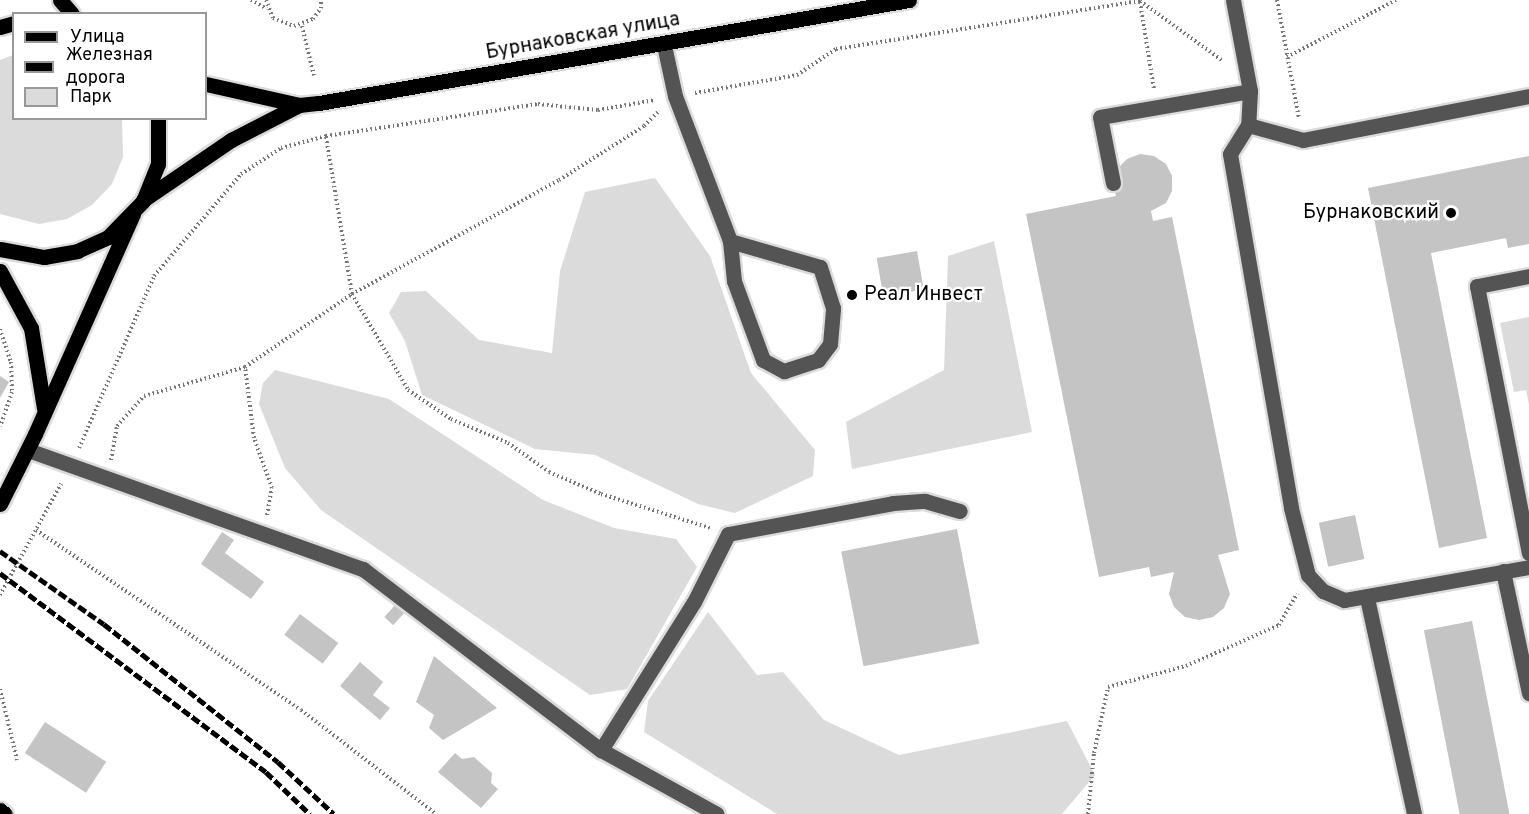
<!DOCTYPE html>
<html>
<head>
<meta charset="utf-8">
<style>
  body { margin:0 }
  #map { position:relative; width:1529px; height:814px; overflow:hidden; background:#fff; font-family:Overpass,sans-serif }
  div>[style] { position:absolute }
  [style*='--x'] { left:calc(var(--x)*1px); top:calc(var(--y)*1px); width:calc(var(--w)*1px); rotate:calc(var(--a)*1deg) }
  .green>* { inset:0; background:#dbdbdb }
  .building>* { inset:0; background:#c4c4c4; transform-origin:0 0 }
  .path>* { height:4px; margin-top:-2px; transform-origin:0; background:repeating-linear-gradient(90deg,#767676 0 1.5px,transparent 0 4.5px) }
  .roads { filter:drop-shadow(2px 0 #dbdbdb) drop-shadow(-2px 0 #dbdbdb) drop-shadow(0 2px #dbdbdb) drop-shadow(0 -2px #dbdbdb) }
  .minor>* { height:15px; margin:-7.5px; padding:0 7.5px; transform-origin:7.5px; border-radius:7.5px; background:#545454 }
  .major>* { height:15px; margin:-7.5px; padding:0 7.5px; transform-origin:7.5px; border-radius:7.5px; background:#000 }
  .rail>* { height:4.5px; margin-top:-2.25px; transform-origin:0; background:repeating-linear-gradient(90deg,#000 0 9px,transparent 0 12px) }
  .dots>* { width:16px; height:16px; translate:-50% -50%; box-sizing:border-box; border:3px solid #fff; border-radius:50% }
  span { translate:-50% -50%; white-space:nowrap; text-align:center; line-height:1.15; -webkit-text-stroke:4.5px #fff; paint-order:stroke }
  .street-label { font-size:20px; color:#000 }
  .poi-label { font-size:20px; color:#000 }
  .right { translate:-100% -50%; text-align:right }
  .left { translate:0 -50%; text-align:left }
  .legend { position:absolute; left:12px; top:12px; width:195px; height:108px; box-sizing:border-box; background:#fff; border:2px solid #999; margin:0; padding:8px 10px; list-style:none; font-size:18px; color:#000 }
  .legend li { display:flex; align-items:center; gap:12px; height:30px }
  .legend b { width:30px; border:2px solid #999 }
</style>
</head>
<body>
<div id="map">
  <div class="green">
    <i style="clip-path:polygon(13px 55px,14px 118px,122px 119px,123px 157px,112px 184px,92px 205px,67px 219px,39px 224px,0 214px,0 60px)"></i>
    <i style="clip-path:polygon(655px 178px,710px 256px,751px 373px,815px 450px,813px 476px,735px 513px,698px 504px,595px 455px,535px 449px,422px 395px,405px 341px,389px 313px,401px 292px,426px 291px,479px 340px,552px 353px,560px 271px,585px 192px)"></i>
    <i style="clip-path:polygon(994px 241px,1032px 432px,852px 469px,846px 422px,944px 370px,948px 256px)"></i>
    <i style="clip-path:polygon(1529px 317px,1529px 405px,1526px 390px,1514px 392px,1500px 323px)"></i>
    <i style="clip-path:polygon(275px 370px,389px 399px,543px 500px,614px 528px,676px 539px,697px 567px,627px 689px,590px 695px,321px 510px,285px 468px,259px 404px,263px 383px)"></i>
    <i style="clip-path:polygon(708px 612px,757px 675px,783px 672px,824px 720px,899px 755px,1067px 721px,1095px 775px,1062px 814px,777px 814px,644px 732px,648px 701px)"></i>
  </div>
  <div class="building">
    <i style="clip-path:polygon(1140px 154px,1154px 156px,1166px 164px,1172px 176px,1172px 191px,1166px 203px,1151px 211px,1153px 221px,1172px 217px,1239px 550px,1218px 555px,1230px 594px,1224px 608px,1213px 617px,1199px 620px,1185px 617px,1174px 607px,1169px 594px,1174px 572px,1151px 577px,1149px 567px,1099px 577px,1026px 214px,1116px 196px,1113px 183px,1117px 169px,1127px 159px)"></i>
    <i style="clip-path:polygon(1529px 156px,1529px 244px,1508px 248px,1506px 238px,1431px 253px,1487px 538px,1439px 548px,1368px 188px)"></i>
    <i style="left:917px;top:251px;width:39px;height:41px;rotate:80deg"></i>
    <i style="clip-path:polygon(0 376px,9px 382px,0 398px)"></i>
    <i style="left:1355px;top:515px;width:45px;height:37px;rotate:78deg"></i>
    <i style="left:957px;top:529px;width:117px;height:118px;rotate:79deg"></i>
    <i style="clip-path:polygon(222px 532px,234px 540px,225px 553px,264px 582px,251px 599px,201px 564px)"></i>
    <i style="left:397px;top:603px;width:12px;height:19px;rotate:42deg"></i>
    <i style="left:300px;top:614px;width:48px;height:26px;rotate:37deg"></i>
    <i style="left:1472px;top:621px;width:197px;height:49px;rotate:79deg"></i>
    <i style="clip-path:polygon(434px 656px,497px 708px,443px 740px,429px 728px,434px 715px,416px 702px)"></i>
    <i style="clip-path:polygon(360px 662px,383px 682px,373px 695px,390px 708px,380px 720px,340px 686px)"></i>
    <i style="left:45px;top:722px;width:73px;height:37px;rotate:33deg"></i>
    <i style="clip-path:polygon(455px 753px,462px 759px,474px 757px,492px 773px,491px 783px,498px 789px,481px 808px,438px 772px)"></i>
  </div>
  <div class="path">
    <i style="--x:251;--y:0;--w:18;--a:29"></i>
    <i style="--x:266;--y:0;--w:19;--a:69"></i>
    <i style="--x:273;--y:18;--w:22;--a:21"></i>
    <i style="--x:294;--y:26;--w:20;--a:-20"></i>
    <i style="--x:313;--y:19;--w:14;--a:-54"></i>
    <i style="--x:321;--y:8;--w:8;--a:-90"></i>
    <i style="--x:1277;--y:0;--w:121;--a:79.5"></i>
    <i style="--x:1140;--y:2;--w:88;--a:80.9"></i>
    <i style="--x:302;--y:26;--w:51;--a:76.5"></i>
    <i style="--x:1287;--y:57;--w:123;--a:-27.6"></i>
    <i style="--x:695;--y:93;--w:104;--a:-10"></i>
    <i style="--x:797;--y:75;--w:47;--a:-33.7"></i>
    <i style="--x:836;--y:49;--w:308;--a:-9"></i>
    <i style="--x:1140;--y:1;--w:102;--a:35.9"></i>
    <i style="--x:326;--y:137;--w:159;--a:80.6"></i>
    <i style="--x:352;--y:294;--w:236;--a:-28.8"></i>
    <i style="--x:559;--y:180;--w:101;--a:-32.4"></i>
    <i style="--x:644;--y:126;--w:21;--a:-45"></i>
    <i style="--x:0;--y:329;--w:35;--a:72"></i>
    <i style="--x:11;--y:362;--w:30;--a:88"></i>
    <i style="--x:12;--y:392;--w:36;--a:109"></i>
    <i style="--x:79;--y:448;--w:188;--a:-66.4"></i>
    <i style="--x:154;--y:276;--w:134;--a:-49.5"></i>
    <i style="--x:241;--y:174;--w:48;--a:-33"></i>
    <i style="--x:281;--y:148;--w:47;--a:-14.9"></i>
    <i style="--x:326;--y:136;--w:214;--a:-8.6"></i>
    <i style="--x:538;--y:104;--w:60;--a:5.7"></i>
    <i style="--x:598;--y:110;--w:58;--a:-10"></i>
    <i style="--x:111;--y:460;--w:35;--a:-80"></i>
    <i style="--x:117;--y:426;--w:40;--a:-48"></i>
    <i style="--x:144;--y:396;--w:105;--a:-16"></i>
    <i style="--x:267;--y:515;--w:27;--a:-80"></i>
    <i style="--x:272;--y:488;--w:53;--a:-109.8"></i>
    <i style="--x:254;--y:438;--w:72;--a:-97.2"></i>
    <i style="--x:245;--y:367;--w:130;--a:-34.3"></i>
    <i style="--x:352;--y:294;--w:111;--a:59.7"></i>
    <i style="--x:408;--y:390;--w:52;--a:34"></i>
    <i style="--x:451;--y:419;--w:62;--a:22.8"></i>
    <i style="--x:508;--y:443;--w:50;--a:35.3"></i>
    <i style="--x:549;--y:472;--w:56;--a:22.9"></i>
    <i style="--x:601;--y:494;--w:114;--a:17.3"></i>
    <i style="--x:36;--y:530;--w:320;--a:34.2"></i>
    <i style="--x:301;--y:710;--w:170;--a:37.6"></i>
    <i style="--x:0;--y:595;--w:127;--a:-61.2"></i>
    <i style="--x:0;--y:689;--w:73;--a:76.5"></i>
    <i style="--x:1088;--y:814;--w:61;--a:-84.4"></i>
    <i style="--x:1094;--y:753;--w:67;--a:-78"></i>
    <i style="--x:1108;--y:687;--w:81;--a:-15.1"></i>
    <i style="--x:1186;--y:666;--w:102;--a:-23.8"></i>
    <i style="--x:1279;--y:625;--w:36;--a:-60"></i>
  </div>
  <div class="roads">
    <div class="minor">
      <i style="--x:1233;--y:0;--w:93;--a:79.4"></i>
      <i style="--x:1250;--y:91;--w:34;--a:93"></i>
      <i style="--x:1248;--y:125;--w:34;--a:122"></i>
      <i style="--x:1230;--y:154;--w:359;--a:80.2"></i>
      <i style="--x:1291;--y:508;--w:69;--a:75.8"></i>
      <i style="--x:1308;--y:575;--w:22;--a:47"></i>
      <i style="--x:1323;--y:591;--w:23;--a:23"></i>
      <i style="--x:1344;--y:600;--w:188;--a:-10.1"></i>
      <i style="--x:664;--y:45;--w:52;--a:77.8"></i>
      <i style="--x:675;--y:96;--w:155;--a:69.2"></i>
      <i style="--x:730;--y:241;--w:40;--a:84.3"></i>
      <i style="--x:734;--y:281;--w:84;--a:69.8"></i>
      <i style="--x:763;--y:360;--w:24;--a:28"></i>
      <i style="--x:784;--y:371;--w:36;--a:-18"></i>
      <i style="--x:818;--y:360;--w:20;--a:-53"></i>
      <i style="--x:830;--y:344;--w:36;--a:-85"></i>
      <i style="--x:833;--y:308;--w:43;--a:-107.6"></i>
      <i style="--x:820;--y:267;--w:94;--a:-163.9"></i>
      <i style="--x:1248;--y:125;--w:57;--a:15.3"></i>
      <i style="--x:1303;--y:140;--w:230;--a:-11"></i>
      <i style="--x:1113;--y:183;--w:67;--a:-101.1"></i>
      <i style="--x:1100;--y:117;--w:152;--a:-9.8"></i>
      <i style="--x:1529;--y:276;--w:53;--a:169.1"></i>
      <i style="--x:1477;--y:286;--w:272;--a:79"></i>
      <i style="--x:28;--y:450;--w:356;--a:19.6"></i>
      <i style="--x:363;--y:569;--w:299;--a:37.3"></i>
      <i style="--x:601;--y:750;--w:132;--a:28.9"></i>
      <i style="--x:1503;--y:571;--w:125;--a:78"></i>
      <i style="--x:1367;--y:598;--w:221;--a:77.7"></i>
      <i style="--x:601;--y:750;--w:175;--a:-57.9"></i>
      <i style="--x:694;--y:602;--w:76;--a:-63.4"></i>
      <i style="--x:728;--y:534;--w:168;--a:-10.6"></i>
      <i style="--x:893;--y:503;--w:32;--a:-4"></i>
      <i style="--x:925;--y:501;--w:36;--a:16"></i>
    </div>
    <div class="major">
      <i style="--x:60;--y:0;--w:18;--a:49"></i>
      <i style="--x:0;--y:27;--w:15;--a:-16"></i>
      <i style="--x:206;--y:84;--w:95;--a:12.7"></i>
      <i style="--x:299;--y:105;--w:20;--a:-6"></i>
      <i style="--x:319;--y:103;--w:599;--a:-9.9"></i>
      <i style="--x:143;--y:200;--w:107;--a:-34.3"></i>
      <i style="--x:231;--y:140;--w:76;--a:-27.2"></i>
      <i style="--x:0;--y:249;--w:45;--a:10.3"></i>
      <i style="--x:44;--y:257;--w:34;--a:-10"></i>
      <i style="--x:77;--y:251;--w:34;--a:-24"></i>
      <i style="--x:108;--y:237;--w:50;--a:-45.8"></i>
      <i style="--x:143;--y:201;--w:40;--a:-68"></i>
      <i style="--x:158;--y:164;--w:46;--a:-90"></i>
      <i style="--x:0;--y:271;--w:65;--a:61.5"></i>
      <i style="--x:31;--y:328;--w:81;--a:80.8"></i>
      <i style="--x:0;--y:504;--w:78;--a:-63.4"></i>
      <i style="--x:35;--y:434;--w:241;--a:-66"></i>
      <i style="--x:0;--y:810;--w:6;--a:39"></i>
    </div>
  </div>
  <div class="rail">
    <i style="--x:0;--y:551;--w:127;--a:35.1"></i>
    <i style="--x:104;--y:624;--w:222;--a:38.4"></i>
    <i style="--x:278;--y:762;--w:76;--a:42.9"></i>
    <i style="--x:0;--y:573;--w:332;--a:36.8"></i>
    <i style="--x:266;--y:772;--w:61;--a:43.7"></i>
  </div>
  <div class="dots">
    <i style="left:1451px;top:213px;background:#000"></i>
    <i style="left:852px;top:295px;background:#000"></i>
  </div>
  <div class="street-label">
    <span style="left:583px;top:37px;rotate:-10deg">Бурнаковская улица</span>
  </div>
  <div class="poi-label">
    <span class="right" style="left:1439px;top:213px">Бурнаковский</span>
    <span class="left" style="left:864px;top:295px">Реал Инвест</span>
  </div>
  <ul class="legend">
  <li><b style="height:8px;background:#000"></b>Улица</li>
  <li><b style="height:8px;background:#000"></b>Железная дорога</li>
  <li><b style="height:16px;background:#dbdbdb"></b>Парк</li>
  </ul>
</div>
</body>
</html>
